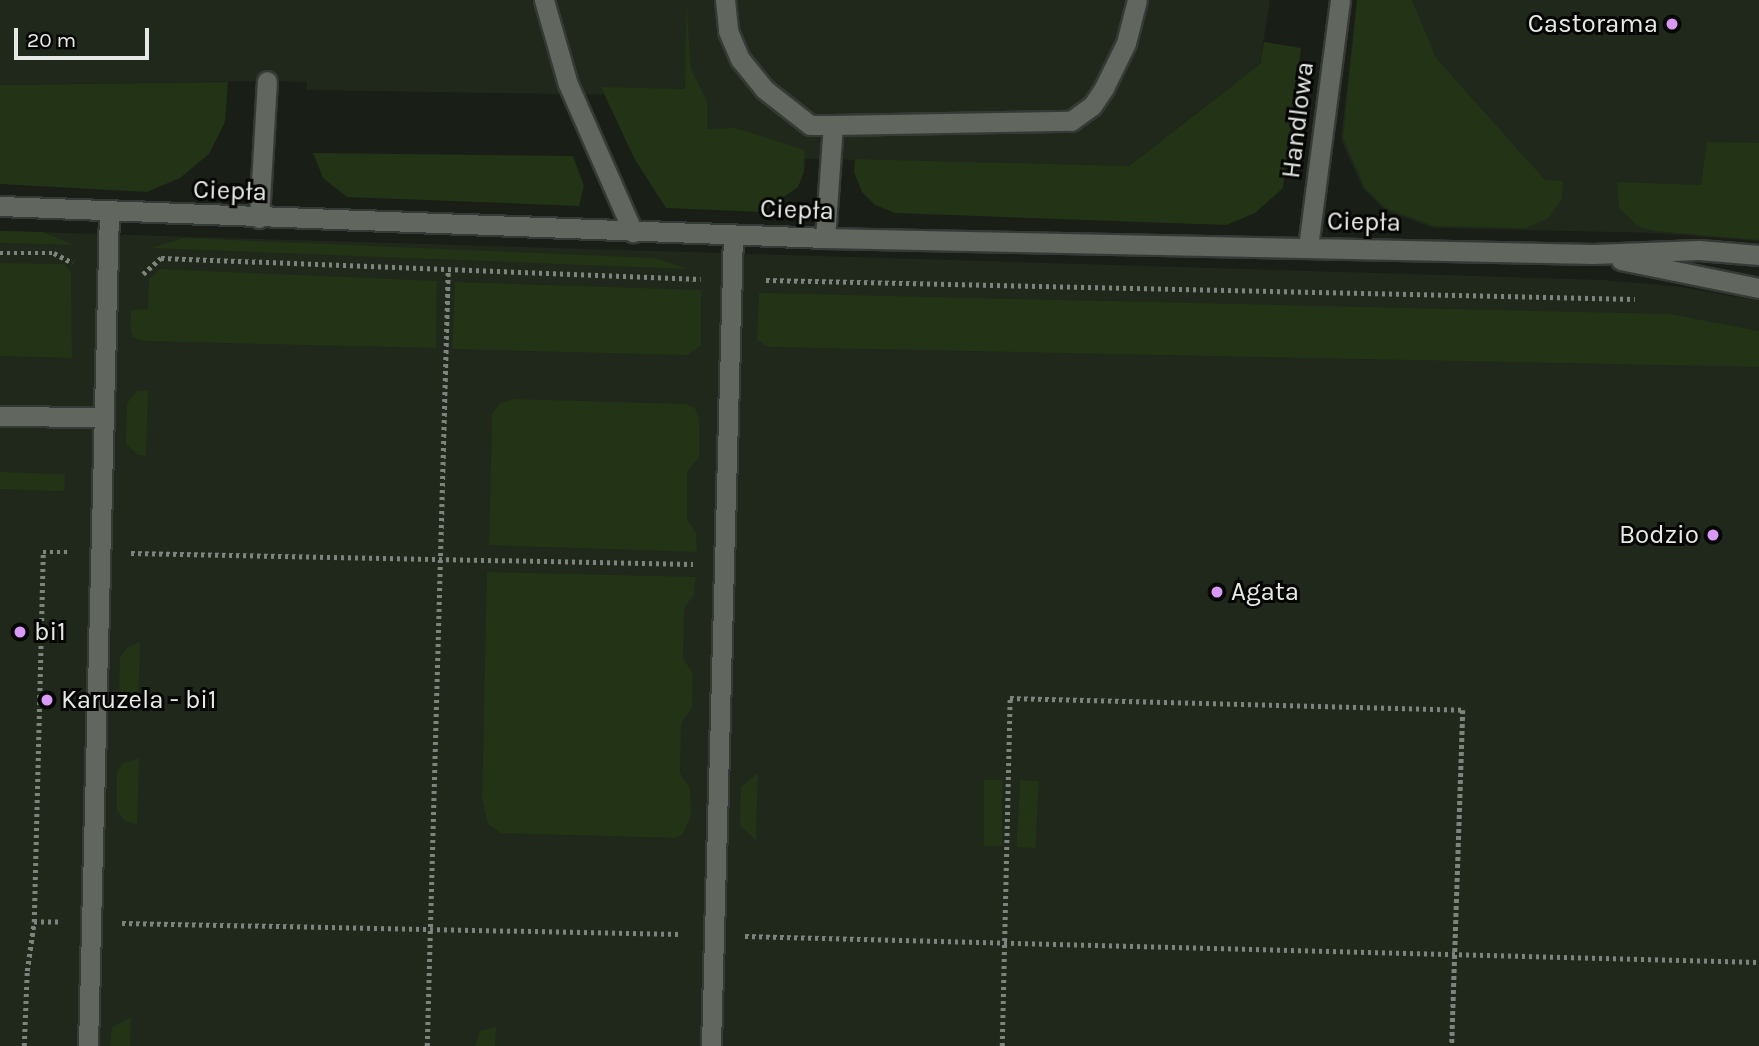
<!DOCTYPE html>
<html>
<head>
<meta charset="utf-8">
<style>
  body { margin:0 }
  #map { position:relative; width:1759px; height:1046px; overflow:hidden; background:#191e17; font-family:Karla,sans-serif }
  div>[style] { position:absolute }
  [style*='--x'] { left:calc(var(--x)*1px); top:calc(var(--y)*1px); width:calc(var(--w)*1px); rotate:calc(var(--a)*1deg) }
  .built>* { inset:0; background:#20271b }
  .green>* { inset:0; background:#223316; transform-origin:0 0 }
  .path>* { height:4.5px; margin-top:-2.25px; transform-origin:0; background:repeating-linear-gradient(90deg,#7f837e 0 3.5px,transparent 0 7px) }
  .roads { filter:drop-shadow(2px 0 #363a36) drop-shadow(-2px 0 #363a36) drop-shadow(0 2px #363a36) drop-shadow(0 -2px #363a36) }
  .service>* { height:19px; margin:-9.5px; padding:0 9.5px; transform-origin:9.5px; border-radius:9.5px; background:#61665e }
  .minor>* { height:19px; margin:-9.5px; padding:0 9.5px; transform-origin:9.5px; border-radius:9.5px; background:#61665e }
  .dots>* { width:19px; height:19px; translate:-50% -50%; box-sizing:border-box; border:4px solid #060705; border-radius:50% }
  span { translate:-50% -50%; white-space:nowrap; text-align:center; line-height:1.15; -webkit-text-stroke:6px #060705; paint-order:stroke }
  .poi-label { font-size:26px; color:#e6e9e5 }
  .right { translate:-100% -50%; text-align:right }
  .left { translate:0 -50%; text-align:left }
  .street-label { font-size:26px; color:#e6e9e5 }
  .scale { position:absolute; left:14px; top:28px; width:135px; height:32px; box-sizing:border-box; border:4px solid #e6e9e5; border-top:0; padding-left:9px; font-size:21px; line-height:24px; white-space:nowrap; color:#e6e9e5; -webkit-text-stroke:5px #060705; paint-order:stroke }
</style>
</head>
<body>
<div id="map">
  <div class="built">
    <i style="clip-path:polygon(0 0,1270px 0,1260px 64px,1129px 166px,684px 156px,684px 96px,307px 90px,307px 82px,267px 81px,0 85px)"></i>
    <i style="clip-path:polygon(1357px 0,1759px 0,1759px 241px,1654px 233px,1434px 228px,1386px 211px,1363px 189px,1341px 139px)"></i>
    <i style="clip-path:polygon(0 231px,1604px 280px,1682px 287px,1759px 301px,1759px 1046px,0 1046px)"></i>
  </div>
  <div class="green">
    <i style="clip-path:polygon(686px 0,691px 69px,707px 101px,707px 129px,735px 128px,805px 150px,804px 172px,798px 187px,762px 212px,666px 208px,634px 158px,601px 87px,685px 89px)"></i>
    <i style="clip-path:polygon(1357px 0,1412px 0,1436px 58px,1545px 180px,1563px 181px,1562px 198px,1549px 218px,1526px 228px,1434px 226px,1387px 209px,1365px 188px,1343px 138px)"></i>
    <i style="clip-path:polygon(1264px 42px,1301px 48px,1283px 188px,1255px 213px,1226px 225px,895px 213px,875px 205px,862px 192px,854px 172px,855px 159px,1129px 166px,1260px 64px)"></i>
    <i style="clip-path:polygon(228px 82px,225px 122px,209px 154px,180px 178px,147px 192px,0 184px,0 85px)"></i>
    <i style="clip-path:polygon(1707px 142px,1759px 143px,1759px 240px,1654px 231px,1638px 226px,1619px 208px,1617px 182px,1701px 185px)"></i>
    <i style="clip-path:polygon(313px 153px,573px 156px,584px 186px,579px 206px,347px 197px,323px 178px)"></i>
    <i style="clip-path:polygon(0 231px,43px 232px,74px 245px,0 243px)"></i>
    <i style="clip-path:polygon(184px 238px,655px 258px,688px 269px,151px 248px)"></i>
    <i style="clip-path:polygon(0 263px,64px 264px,71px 272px,72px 358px,0 356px)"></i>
    <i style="clip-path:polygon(160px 269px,437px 281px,436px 348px,143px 341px,133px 337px,130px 328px,131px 310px,148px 309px,149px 279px)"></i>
    <i style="clip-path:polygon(455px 282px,701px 290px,701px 346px,687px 355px,452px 349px)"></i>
    <i style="clip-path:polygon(759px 293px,1670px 314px,1759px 331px,1759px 367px,768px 347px,757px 340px)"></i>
    <i style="clip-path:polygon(148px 390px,146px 456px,138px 455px,126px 444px,127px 403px,137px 391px)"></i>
    <i style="clip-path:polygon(515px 399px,686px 404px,695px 408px,699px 419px,699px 458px,687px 471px,687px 520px,696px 533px,697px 552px,489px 545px,492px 414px,500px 403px)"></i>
    <i style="left:0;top:472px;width:65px;height:17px;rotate:2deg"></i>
    <i style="clip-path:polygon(487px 572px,696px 577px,694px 595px,684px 608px,683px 659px,693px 673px,692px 707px,681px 724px,680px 773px,690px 788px,691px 815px,683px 834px,675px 838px,501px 833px,488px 824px,482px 800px)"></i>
    <i style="clip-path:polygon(140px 642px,138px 709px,127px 706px,119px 695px,120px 657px,128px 647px)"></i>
    <i style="clip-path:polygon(139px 758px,137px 825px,124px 820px,117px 811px,117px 772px,123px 763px)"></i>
    <i style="clip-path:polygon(758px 773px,756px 840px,740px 826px,741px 787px)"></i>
    <i style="left:984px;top:780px;width:18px;height:66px"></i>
    <i style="left:1020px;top:780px;width:19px;height:67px;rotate:3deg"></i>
    <i style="clip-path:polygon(131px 1017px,130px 1046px,110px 1046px,112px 1027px)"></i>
    <i style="clip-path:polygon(496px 1027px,495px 1046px,475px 1046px,480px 1031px)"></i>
  </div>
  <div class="path">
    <i style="--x:0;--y:253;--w:54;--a:0"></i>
    <i style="--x:54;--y:253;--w:21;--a:28"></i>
    <i style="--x:143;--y:274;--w:24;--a:-42"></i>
    <i style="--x:161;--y:258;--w:540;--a:2.23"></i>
    <i style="--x:766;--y:280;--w:869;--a:1.25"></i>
    <i style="--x:131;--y:553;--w:562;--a:1.12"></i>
    <i style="--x:58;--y:922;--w:24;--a:180"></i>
    <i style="--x:34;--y:922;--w:370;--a:-88.6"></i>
    <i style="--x:43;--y:552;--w:26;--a:0"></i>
    <i style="--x:122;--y:923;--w:558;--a:1.13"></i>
    <i style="--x:745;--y:936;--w:1014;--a:1.47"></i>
    <i style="--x:24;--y:1046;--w:75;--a:-87.7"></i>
    <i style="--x:27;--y:971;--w:49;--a:-81.9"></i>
    <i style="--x:427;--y:1046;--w:775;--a:-88.45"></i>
    <i style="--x:1002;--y:1046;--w:348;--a:-88.7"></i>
    <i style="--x:1010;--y:698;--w:453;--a:1.5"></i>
    <i style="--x:1463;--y:710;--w:336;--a:91.9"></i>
  </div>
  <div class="roads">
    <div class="service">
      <i style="--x:544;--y:0;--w:87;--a:74.1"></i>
      <i style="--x:568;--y:84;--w:162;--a:66.3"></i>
      <i style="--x:725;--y:0;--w:31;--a:84"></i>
      <i style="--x:728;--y:31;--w:30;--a:67"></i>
      <i style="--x:740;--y:59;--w:38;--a:51"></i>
      <i style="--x:764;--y:89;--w:58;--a:38"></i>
      <i style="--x:810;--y:125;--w:23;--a:0"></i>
      <i style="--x:833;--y:125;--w:238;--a:-1"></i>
      <i style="--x:1071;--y:121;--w:26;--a:-36"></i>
      <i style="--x:1092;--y:106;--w:22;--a:-56"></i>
      <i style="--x:1104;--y:88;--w:50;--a:-63.9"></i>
      <i style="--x:1126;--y:43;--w:44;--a:-75.7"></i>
      <i style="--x:825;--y:238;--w:113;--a:-86"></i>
      <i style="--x:0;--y:416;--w:103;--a:0.6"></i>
      <i style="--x:88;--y:1046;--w:834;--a:-88.56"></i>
      <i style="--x:711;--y:1046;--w:811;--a:-88.45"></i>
    </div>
    <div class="minor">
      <i style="--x:0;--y:206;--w:826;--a:2.22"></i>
      <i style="--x:825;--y:238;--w:768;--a:1.19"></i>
      <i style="--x:1593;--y:254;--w:106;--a:-2.2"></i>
      <i style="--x:1699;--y:250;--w:60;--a:4.8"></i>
      <i style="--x:259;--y:218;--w:137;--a:-86.7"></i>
      <i style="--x:1308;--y:247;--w:249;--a:-82.6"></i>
      <i style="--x:1621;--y:260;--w:141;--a:11.5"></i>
    </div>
  </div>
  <div class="dots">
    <i style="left:1672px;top:24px;background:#d99af7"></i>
    <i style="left:1713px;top:535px;background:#d99af7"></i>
    <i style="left:1217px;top:592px;background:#d99af7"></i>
    <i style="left:20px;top:632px;background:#d99af7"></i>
    <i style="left:47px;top:700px;background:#d99af7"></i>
  </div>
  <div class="poi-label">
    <span class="right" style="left:1658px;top:24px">Castorama</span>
    <span class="right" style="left:1699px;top:535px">Bodzio</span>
    <span class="left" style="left:1231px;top:592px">Agata</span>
    <span class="left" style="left:34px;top:632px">bi1</span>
    <span class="left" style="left:61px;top:700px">Karuzela - bi1</span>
  </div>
  <div class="street-label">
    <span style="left:1298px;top:120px;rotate:-83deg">Handlowa</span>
    <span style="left:230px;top:191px;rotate:2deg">Ciepła</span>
    <span style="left:797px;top:210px;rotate:2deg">Ciepła</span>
    <span style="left:1364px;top:222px;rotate:1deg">Ciepła</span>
  </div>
  <div class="scale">20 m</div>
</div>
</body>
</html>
